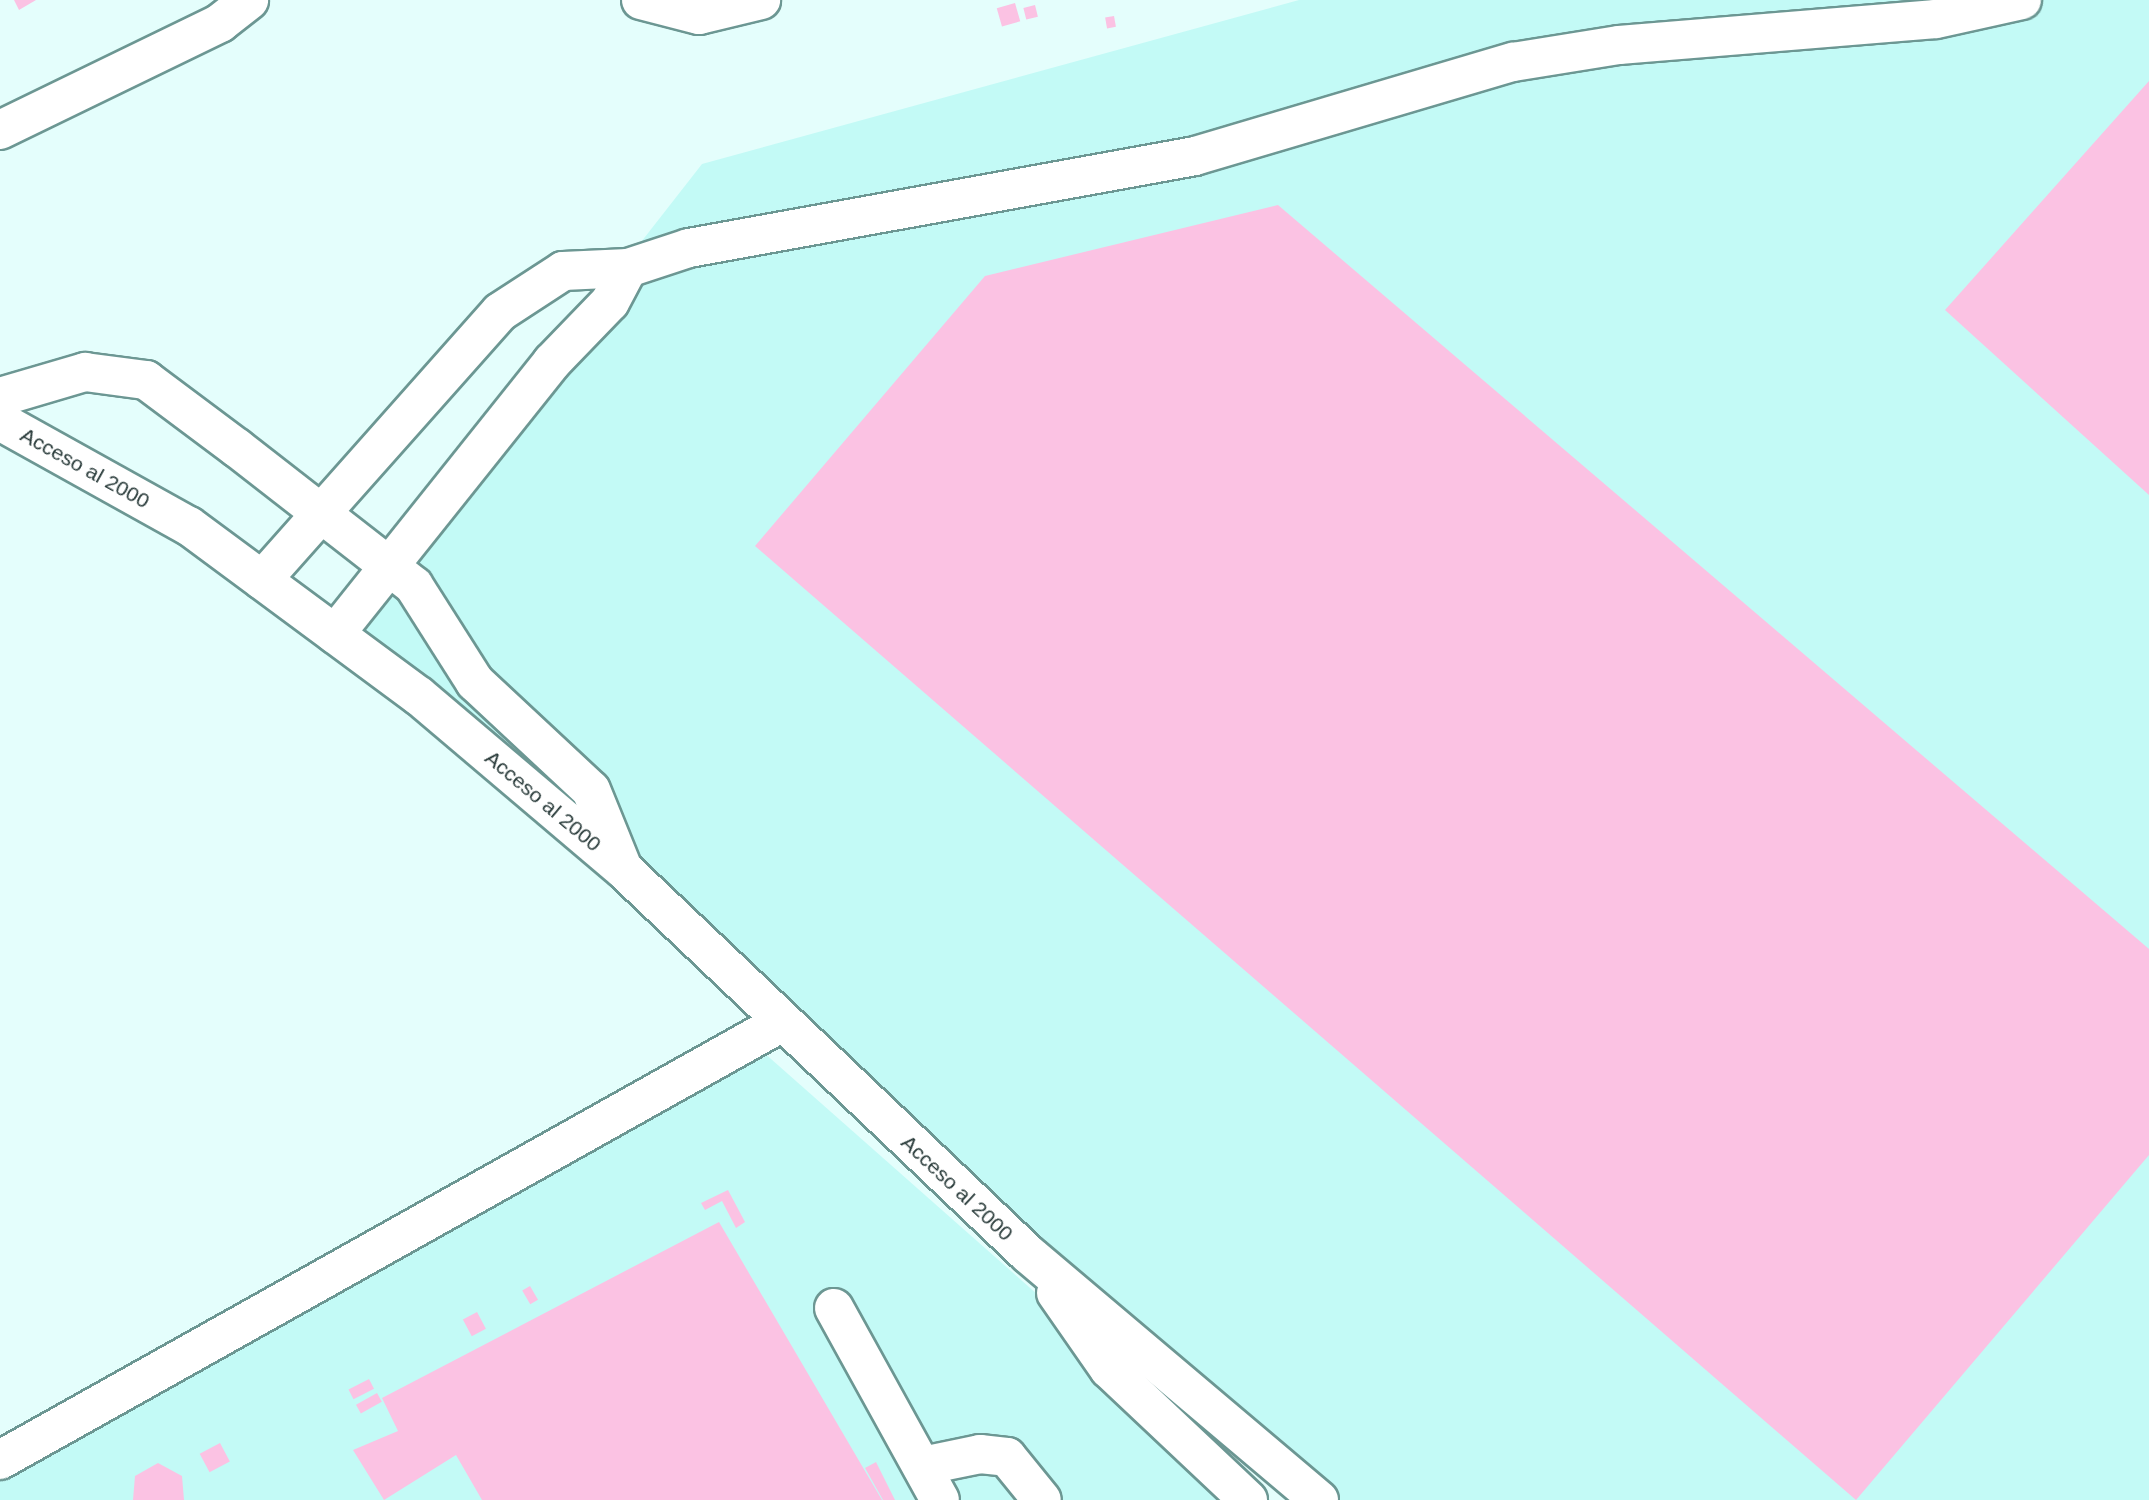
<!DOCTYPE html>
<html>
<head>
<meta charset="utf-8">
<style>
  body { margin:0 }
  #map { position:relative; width:2149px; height:1500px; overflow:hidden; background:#e4fefc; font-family:Helvetica,sans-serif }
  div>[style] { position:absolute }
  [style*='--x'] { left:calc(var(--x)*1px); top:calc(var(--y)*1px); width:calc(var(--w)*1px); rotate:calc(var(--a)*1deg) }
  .built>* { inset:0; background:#c3faf6 }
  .building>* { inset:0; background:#fbc2e3; transform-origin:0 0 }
  .roads { filter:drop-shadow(2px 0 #6c9793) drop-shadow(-2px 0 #6c9793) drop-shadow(0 2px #6c9793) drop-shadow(0 -2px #6c9793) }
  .minor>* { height:38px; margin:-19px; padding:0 19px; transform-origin:19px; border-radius:19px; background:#fff }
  span { translate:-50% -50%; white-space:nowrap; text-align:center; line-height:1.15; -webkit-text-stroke:7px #fff; paint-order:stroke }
  .street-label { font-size:21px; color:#273938 }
</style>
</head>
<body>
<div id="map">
  <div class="built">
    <i style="clip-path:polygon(1299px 0,2149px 0,2149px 1500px,1310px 1500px,335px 634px,702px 164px)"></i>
    <i style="clip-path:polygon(744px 1035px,1270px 1500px,0 1500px,0 1466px)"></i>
  </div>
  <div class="building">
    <i style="clip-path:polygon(14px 0,36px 0,19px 10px)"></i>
    <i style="left:1015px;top:3px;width:19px;height:19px;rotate:74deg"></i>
    <i style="left:1035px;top:5px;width:12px;height:12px;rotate:76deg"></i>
    <i style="left:1114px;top:16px;width:11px;height:9px;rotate:80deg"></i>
    <i style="clip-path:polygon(2149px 81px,2149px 495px,1945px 310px)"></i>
    <i style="clip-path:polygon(1278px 205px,2149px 949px,2149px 1155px,1856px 1500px,755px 546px,985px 276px)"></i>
    <i style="clip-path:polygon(728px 1190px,745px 1222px,736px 1228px,722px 1201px,705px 1210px,701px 1203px)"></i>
    <i style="clip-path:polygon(719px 1222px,882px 1500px,482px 1500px,456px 1455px,384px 1500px,353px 1450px,398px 1431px,382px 1398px)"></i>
    <i style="left:530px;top:1286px;width:16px;height:9px;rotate:60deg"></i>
    <i style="left:477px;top:1312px;width:19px;height:16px;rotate:62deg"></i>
    <i style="left:369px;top:1379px;width:11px;height:23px;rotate:63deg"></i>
    <i style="left:377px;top:1393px;width:10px;height:24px;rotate:61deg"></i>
    <i style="left:220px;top:1443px;width:21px;height:23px;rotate:62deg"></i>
    <i style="clip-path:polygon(876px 1462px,895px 1500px,883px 1500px,865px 1468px)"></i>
    <i style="clip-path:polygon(158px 1463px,182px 1476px,184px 1500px,133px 1500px,135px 1476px)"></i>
  </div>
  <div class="roads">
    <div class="minor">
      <i style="--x:641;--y:0;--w:60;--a:14.5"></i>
      <i style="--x:699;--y:15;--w:64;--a:-13.6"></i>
      <i style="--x:0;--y:130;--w:245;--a:-25.9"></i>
      <i style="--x:220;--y:23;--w:37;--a:-38"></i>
      <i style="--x:0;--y:397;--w:89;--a:-16.4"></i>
      <i style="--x:85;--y:372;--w:62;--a:7.5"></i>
      <i style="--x:146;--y:380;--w:114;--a:36.8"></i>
      <i style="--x:237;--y:448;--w:224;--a:37.9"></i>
      <i style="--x:414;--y:586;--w:114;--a:57.6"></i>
      <i style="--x:475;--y:682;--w:158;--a:43"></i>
      <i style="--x:591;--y:790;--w:85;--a:67.9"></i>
      <i style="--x:0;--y:421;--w:216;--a:29.1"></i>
      <i style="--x:189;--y:526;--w:286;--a:36.5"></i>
      <i style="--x:419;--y:696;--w:267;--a:40.3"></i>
      <i style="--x:623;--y:869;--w:559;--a:43.55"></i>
      <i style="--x:1028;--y:1254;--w:381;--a:40.2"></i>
      <i style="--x:262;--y:580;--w:358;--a:-48.4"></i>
      <i style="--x:500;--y:312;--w:75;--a:-33.1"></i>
      <i style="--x:563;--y:271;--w:65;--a:-2.6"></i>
      <i style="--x:628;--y:268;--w:64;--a:-18.2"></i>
      <i style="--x:689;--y:248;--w:514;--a:-10.3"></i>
      <i style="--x:1195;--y:156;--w:332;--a:-16.5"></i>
      <i style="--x:1513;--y:62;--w:107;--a:-9.1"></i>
      <i style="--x:1619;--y:45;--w:318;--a:-4.7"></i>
      <i style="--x:1936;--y:19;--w:88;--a:-12.5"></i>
      <i style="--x:335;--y:634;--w:348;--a:-51.4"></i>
      <i style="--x:552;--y:362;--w:83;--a:-46"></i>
      <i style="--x:610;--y:302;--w:38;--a:-62"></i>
      <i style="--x:1056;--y:1293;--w:93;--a:55.1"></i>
      <i style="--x:1109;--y:1369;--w:191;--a:43.3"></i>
      <i style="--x:834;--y:1308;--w:219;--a:61.1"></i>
      <i style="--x:0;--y:1460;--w:893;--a:-29.24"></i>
      <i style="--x:922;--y:1466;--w:59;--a:-11.7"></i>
      <i style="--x:980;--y:1454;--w:27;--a:6"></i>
      <i style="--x:1007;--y:1457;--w:55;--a:50.9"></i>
    </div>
  </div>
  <div class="street-label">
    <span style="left:85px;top:468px;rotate:29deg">Acceso al 2000</span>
    <span style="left:543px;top:801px;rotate:40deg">Acceso al 2000</span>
    <span style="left:957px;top:1188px;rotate:43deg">Acceso al 2000</span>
  </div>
</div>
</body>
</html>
